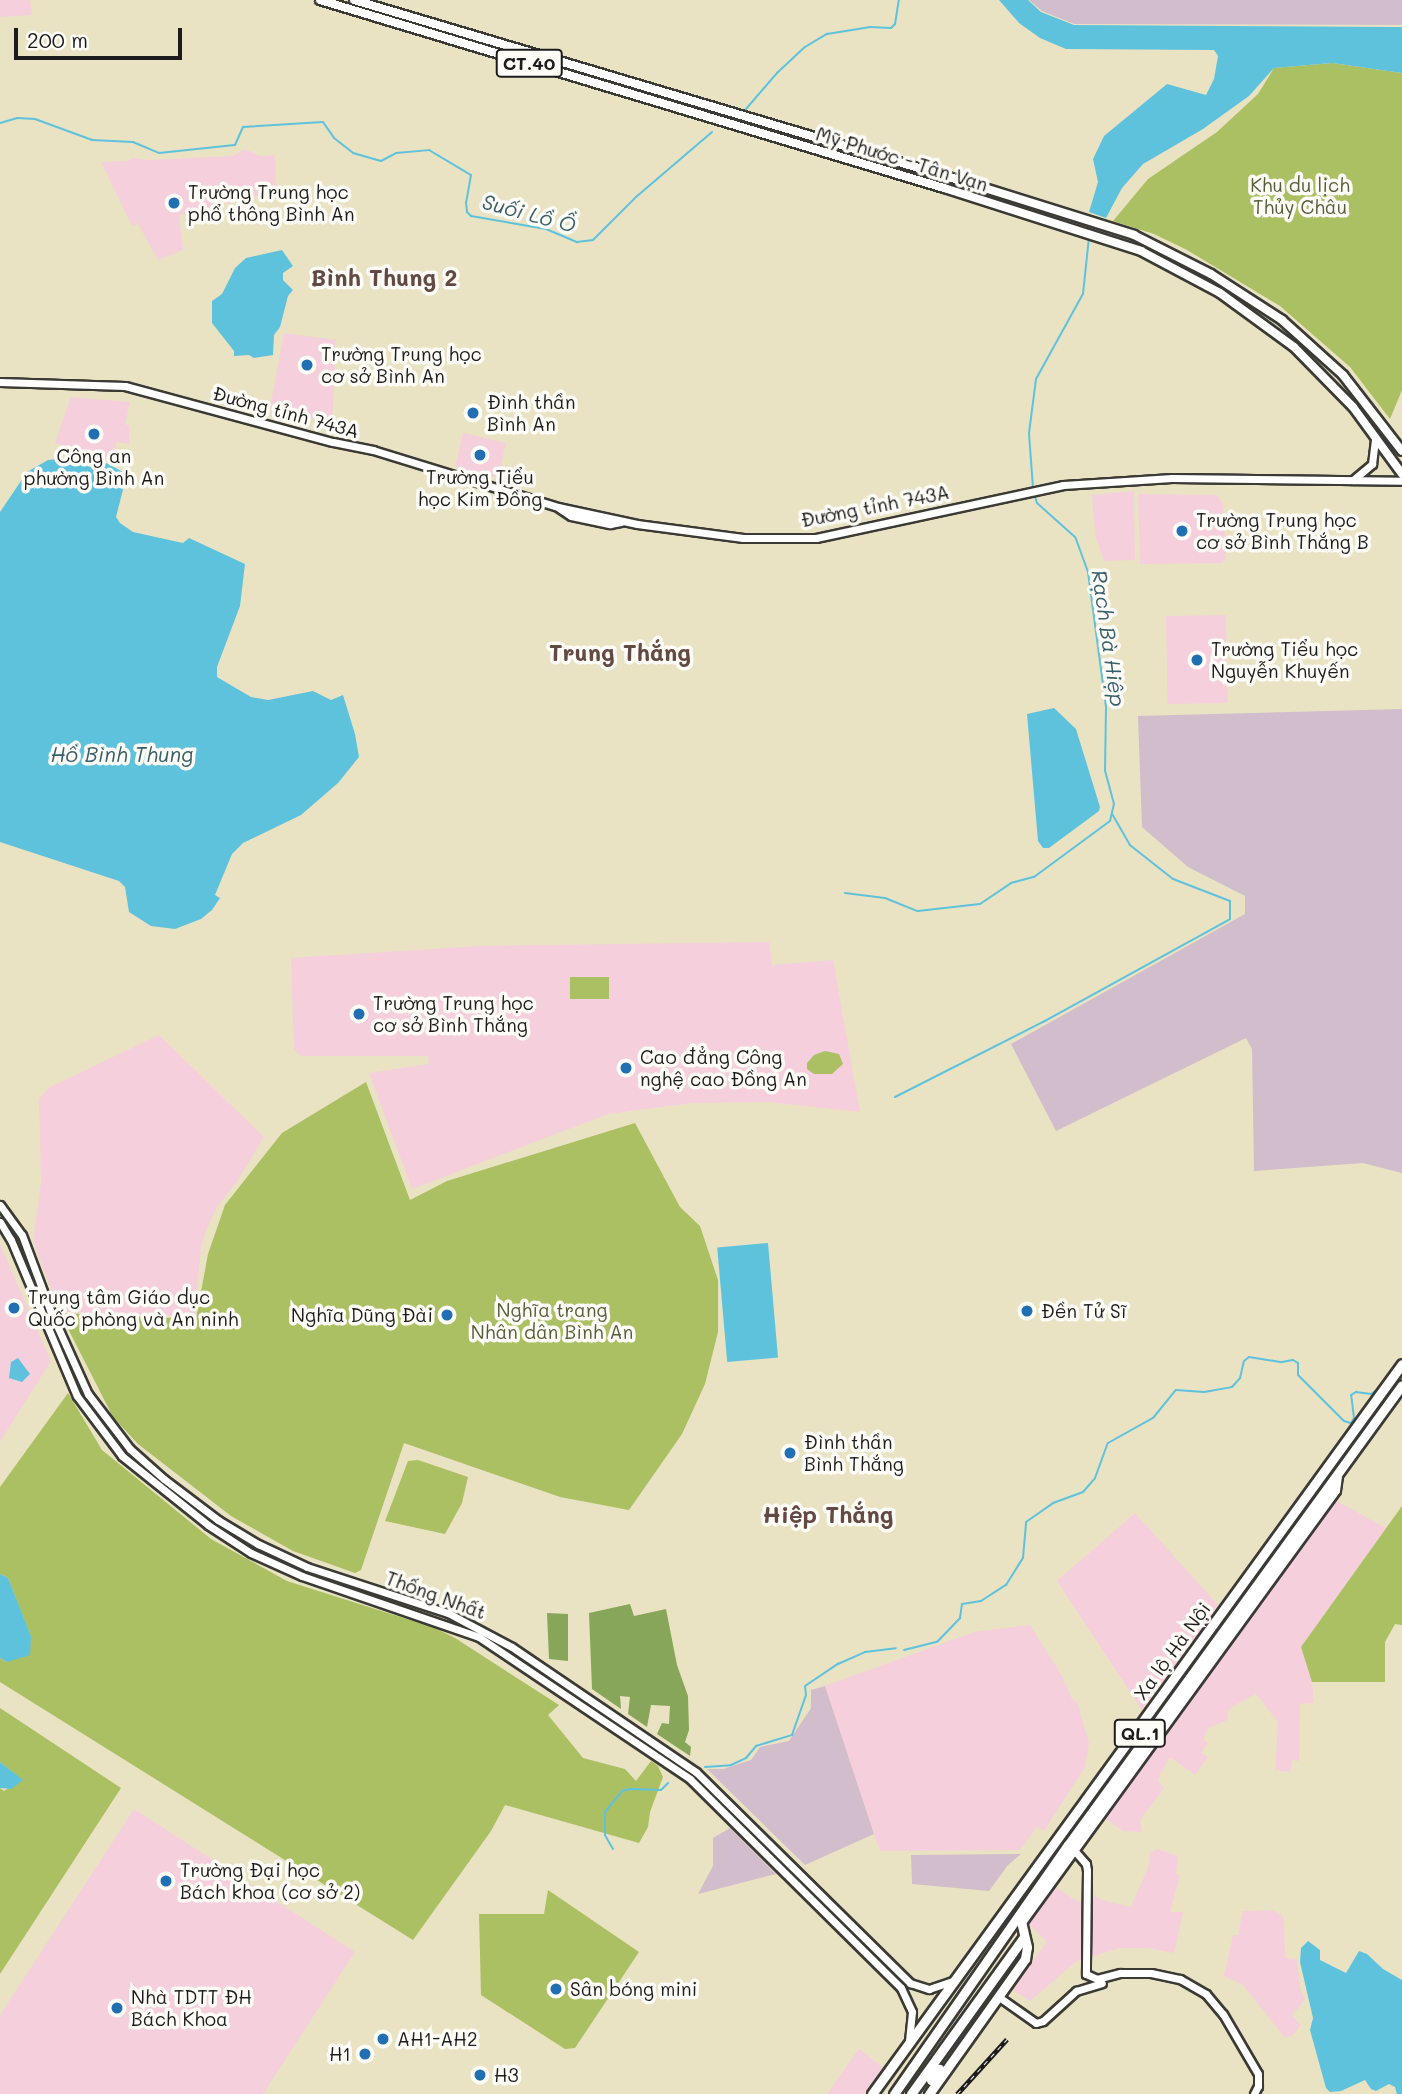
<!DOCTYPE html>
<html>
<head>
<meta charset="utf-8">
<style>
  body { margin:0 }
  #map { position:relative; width:1402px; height:2094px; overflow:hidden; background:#e9e3c3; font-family:Mali,sans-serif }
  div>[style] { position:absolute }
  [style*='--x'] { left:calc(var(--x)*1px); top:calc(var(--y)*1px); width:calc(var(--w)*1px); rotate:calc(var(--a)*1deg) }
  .built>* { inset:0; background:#f5cfdc; transform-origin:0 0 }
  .industrial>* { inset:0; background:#d1bdcc }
  .green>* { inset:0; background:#abbf63; transform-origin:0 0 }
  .forest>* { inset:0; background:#88a659 }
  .water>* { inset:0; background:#5fc2dd; transform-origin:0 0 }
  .stream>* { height:2px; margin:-1px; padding:0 1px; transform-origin:1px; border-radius:1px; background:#5fc2dd }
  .highway-tunnel>* { height:9px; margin-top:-4.5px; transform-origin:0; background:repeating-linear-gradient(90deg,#c0bba2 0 9px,transparent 0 13.5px) }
  .roads { filter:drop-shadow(2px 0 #3b3a35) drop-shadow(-2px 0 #3b3a35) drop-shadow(0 2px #3b3a35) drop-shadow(0 -2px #3b3a35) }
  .secondary>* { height:7px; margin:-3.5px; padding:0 3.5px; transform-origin:3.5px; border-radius:3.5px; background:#fff }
  .primary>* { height:8px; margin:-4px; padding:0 4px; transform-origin:4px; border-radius:4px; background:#fff }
  .highway>* { height:9px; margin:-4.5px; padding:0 4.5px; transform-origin:4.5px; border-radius:4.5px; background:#fff }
  .rail>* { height:4.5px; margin-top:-2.25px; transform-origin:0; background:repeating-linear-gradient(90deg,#fdfcf7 0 5px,#1c1c1c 0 10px); box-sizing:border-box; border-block:2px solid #1c1c1c }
  .dots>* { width:19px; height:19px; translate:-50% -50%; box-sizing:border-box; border:4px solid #fdfcf7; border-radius:50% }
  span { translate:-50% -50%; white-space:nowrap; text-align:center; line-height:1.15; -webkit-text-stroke:7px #fdfcf7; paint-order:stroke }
  .shield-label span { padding:2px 5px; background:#fdfcf7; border:2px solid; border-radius:5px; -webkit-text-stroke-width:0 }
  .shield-label { font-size:18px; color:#1c1c1c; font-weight:700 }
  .street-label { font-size:19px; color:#1c1c1c }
  .park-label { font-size:19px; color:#555d38 }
  .poi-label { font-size:19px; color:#1c1c1c }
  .left { translate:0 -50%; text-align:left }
  .right { translate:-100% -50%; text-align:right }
  .water-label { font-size:21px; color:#375e69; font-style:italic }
  .quarter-label { font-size:23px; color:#634943; font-weight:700 }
  .scale { position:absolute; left:14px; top:28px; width:168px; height:32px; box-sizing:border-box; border:4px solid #1c1c1c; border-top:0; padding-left:9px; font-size:21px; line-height:24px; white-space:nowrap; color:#1c1c1c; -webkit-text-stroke:5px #fdfcf7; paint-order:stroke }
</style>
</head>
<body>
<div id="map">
  <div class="built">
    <i style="clip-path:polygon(0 0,30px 0,32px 15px,0 17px)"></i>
    <i style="clip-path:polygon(244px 149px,260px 156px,275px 155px,276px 191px,179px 215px,183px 250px,158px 260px,138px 224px,132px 226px,101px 162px,127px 161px,132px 158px,147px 160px,233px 156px)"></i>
    <i style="clip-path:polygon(284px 333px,336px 340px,332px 424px,270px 407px)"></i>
    <i style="clip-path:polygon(71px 397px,130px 402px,125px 424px,129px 426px,129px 444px,117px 442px,110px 461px,55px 443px)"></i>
    <i style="left:463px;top:433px;width:44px;height:35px;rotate:13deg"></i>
    <i style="clip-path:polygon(1134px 491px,1135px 560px,1104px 561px,1095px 534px,1092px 495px)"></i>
    <i style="clip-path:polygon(1138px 494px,1217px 495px,1223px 504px,1226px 557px,1222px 563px,1140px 564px)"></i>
    <i style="left:1226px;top:615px;width:88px;height:60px;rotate:89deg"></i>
    <i style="clip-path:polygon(769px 942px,772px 965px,833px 960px,860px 1112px,768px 1102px,692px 1103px,608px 1114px,412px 1189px,369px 1073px,429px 1064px,428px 1056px,301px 1056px,294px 1050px,291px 958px,479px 946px)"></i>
    <i style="clip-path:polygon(159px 1035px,264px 1137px,238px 1180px,217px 1207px,207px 1228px,201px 1246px,195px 1317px,60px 1312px,33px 1242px,41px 1182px,39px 1099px,50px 1087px)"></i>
    <i style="clip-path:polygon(0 1244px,51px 1361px,0 1442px)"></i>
    <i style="clip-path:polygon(1333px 1499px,1386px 1528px,1301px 1647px,1312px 1682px,1314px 1703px,1300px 1704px,1299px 1761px,1292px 1760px,1290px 1772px,1275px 1770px,1278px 1722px,1256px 1694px,1233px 1706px,1227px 1712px,1228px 1720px,1208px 1728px,1203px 1739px,1208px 1743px,1201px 1753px,1208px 1757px,1195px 1775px,1170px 1757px,1157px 1780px,1164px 1788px,1140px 1820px,1142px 1832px,1123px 1831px,1101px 1816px)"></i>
    <i style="clip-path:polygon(1135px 1513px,1219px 1606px,1142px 1710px,1057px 1581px)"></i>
    <i style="clip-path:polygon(1030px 1625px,1062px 1676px,1072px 1699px,1077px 1702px,1089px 1743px,1085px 1767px,1044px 1831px,1037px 1827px,1020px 1850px,880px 1851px,825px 1686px,974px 1632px)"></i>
    <i style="clip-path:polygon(134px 1809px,355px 1952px,263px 2094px,0 2094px,0 2015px)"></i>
    <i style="clip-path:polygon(1157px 1849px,1178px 1856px,1176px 1874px,1180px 1876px,1170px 1912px,1183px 1912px,1174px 1953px,1148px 1948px,1120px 1948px,1077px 1961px,1030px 2001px,1011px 1989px,1047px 1942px,1025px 1921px,1052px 1885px,1077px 1901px,1082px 1902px,1086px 1890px,1102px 1900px,1131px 1907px,1149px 1865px,1150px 1853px)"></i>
    <i style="clip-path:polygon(1272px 1910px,1284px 1917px,1285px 1958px,1297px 1959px,1300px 1988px,1305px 2000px,1292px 2015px,1301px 2025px,1293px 2035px,1285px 2038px,1243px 1985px,1224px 1976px,1233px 1935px,1238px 1935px,1243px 1911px)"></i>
    <i style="clip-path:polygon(859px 2049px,883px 2067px,864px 2094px,827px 2094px)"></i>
  </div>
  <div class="industrial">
    <i style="clip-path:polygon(1029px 0,1402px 0,1402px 25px,1074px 24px,1042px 11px)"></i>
    <i style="clip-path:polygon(1402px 709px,1402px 1173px,1363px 1163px,1254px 1171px,1252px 1049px,1246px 1038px,1056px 1131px,1011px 1044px,1245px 914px,1245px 896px,1188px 867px,1142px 827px,1138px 716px)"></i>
    <i style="clip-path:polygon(825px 1686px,874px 1834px,805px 1865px,707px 1769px,723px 1769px,751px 1760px,760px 1747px,789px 1741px,811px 1708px,811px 1690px)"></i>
    <i style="clip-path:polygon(730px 1828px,776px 1874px,698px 1894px,713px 1866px,713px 1838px)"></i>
    <i style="clip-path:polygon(1021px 1854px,1008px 1865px,989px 1891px,912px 1884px,911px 1855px)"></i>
  </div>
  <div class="green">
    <i style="clip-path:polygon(1332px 63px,1402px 73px,1402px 390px,1390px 419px,1350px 367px,1280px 306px,1187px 250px,1154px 234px,1113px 221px,1148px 179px,1217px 132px,1258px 94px,1274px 68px)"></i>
    <i style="left:570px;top:977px;width:39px;height:22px"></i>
    <i style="clip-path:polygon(825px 1051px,839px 1054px,843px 1064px,832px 1074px,814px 1074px,807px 1069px,807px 1063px,814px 1055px)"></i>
    <i style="clip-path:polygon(366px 1082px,410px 1200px,447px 1181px,635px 1123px,680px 1207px,700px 1226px,718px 1280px,718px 1332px,705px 1384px,682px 1434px,629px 1510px,560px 1497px,404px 1443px,361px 1570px,355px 1573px,293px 1551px,231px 1516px,138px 1444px,113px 1417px,60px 1313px,196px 1319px,208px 1254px,225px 1205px,282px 1133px)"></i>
    <i style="clip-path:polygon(68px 1393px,102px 1450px,211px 1539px,287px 1581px,435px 1628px,455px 1638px,559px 1705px,548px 1715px,583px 1758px,625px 1769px,636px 1781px,651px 1761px,658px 1766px,663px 1777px,650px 1812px,648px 1827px,639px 1843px,505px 1805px,491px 1831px,413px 1940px,0 1682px,0 1658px,7px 1662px,31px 1637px,8px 1578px,0 1574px,0 1487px)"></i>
    <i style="clip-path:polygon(418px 1460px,468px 1477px,462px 1503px,445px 1534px,385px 1521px,408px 1461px)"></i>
    <i style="clip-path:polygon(1402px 1506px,1402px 1625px,1395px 1624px,1385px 1642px,1385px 1682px,1312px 1682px,1301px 1647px)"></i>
    <i style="clip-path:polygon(0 1708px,121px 1788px,0 1974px,0 1788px,4px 1791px,22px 1780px,0 1762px)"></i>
    <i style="clip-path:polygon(548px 1890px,639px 1952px,575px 2048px,565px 2049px,481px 1995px,479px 1914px,544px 1914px)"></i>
  </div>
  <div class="forest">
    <i style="clip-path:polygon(630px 1604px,634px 1616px,666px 1609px,677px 1665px,688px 1696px,689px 1730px,685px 1742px,691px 1747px,690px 1756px,657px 1734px,662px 1723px,669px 1724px,670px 1706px,651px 1705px,647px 1727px,628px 1714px,630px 1697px,620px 1696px,621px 1709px,592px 1689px,589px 1613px)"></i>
    <i style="clip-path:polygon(547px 1613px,568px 1614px,568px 1661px,549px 1659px)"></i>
  </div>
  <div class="water">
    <i style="clip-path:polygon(999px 0,1028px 0,1041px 12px,1074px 25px,1402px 27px,1402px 73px,1332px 63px,1274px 68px,1249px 96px,1203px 129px,1143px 164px,1122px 188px,1106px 218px,1089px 212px,1098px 182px,1093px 159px,1104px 136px,1167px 84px,1206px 95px,1214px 79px,1218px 56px,1214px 50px,1066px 49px,1040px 38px,1019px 23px)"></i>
    <i style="clip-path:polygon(282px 250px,293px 266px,283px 273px,283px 280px,293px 290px,288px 296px,280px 327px,274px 335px,273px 355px,254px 358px,249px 355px,234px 356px,234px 351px,212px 323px,212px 301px,222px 294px,235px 268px,246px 258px)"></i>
    <i style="clip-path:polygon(77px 457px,86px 463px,101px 466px,106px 463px,127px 474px,116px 517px,120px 523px,133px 532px,183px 543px,189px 538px,245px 564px,240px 606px,217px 667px,217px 677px,251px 697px,268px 700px,313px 691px,331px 700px,343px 695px,355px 734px,359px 757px,338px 783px,301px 815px,243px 843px,232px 854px,215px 895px,220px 898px,212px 910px,201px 919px,175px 929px,151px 926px,129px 912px,125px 887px,119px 881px,0 842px,0 512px,27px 472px,48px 460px)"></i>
    <i style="clip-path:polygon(1054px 708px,1076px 729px,1100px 807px,1099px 811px,1049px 848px,1043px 848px,1038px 841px,1027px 714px)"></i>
    <i style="left:768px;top:1243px;width:115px;height:51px;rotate:85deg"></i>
    <i style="clip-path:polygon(18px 1358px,30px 1374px,22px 1382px,9px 1378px,11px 1362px)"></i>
    <i style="clip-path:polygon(0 1574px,8px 1578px,31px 1636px,30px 1655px,7px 1662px,0 1658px)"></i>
    <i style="clip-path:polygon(0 1762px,23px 1780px,11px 1789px,0 1788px)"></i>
    <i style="clip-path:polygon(1308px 1941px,1320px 1950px,1320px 1960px,1346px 1973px,1359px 1951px,1367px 1954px,1383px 1969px,1402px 1980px,1402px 2094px,1397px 2094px,1395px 2087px,1389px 2084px,1376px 2091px,1371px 2089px,1365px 2080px,1341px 2091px,1330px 2092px,1326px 2088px,1310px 2030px,1313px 2018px,1300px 1962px,1301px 1948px)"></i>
  </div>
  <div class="stream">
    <i style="--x:746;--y:109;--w:48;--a:-49.3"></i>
    <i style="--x:777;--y:73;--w:38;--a:-43"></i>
    <i style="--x:805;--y:47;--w:26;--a:-31"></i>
    <i style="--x:827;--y:34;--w:44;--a:-9.2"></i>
    <i style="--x:870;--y:27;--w:21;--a:3"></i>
    <i style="--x:891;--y:28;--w:6;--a:-45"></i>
    <i style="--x:895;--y:24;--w:24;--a:-81"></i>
    <i style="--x:0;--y:123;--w:18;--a:-16"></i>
    <i style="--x:17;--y:118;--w:18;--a:3"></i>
    <i style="--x:35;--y:119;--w:61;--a:20.2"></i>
    <i style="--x:92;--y:140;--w:41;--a:2.8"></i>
    <i style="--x:133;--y:142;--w:28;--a:23"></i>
    <i style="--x:159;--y:153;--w:76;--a:-6"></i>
    <i style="--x:235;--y:145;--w:20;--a:-66"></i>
    <i style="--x:243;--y:127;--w:80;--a:-3.6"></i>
    <i style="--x:323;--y:122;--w:19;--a:55"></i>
    <i style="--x:334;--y:138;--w:24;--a:38"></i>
    <i style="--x:353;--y:153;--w:29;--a:16"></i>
    <i style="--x:381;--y:161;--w:17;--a:-28"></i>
    <i style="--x:396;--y:153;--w:33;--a:-5"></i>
    <i style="--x:429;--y:150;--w:49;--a:30.8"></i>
    <i style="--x:471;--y:175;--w:27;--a:100"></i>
    <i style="--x:466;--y:202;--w:10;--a:84"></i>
    <i style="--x:467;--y:212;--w:6;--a:45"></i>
    <i style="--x:471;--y:216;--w:76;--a:9.8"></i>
    <i style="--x:546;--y:229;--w:34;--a:23"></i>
    <i style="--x:577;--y:242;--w:16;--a:-7"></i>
    <i style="--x:593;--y:240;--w:61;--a:-45"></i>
    <i style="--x:636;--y:197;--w:100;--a:-40.5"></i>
    <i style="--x:1033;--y:488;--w:55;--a:-94.2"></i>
    <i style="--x:1029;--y:433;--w:54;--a:-82.6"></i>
    <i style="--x:1036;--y:379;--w:97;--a:-61.1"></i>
    <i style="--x:1083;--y:294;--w:57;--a:-84"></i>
    <i style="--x:845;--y:893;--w:40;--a:7.1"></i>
    <i style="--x:885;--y:898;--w:35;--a:22"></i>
    <i style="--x:918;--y:911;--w:62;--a:-6.4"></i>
    <i style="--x:980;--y:904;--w:37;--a:-34"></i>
    <i style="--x:1011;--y:883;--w:24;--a:-15"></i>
    <i style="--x:1034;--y:877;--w:94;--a:-36.4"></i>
    <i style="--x:1110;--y:821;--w:17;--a:-77"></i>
    <i style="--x:1114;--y:804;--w:34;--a:-105"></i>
    <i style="--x:1105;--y:771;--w:64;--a:-89.1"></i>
    <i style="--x:1106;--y:707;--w:136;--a:-97.6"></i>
    <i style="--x:1088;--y:572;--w:37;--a:-110"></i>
    <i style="--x:1075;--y:537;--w:51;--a:-138.2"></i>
    <i style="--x:1037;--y:503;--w:10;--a:-107"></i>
    <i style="--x:895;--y:1097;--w:166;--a:-26.9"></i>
    <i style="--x:1043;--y:1022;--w:213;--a:-28.8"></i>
    <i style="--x:1230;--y:919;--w:18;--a:-90"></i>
    <i style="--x:1230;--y:901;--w:61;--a:-158.9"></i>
    <i style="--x:1173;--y:879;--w:55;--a:-141.7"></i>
    <i style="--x:1130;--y:845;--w:36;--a:-120"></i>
    <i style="--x:904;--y:1650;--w:34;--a:-14"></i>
    <i style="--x:937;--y:1642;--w:33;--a:-46"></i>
    <i style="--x:960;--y:1618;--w:14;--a:-82"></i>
    <i style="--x:962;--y:1604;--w:19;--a:-9"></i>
    <i style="--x:981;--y:1601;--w:30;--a:-33"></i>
    <i style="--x:1006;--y:1585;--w:32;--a:-58"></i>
    <i style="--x:1023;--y:1558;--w:36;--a:-85"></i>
    <i style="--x:1026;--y:1522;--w:33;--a:-35"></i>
    <i style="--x:1053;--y:1503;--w:32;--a:-20"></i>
    <i style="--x:1083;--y:1492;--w:18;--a:-49"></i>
    <i style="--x:1095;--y:1478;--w:37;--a:-70"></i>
    <i style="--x:1108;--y:1443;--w:51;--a:-29.1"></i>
    <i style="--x:1153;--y:1418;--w:36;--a:-51"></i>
    <i style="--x:1176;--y:1390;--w:28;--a:4"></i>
    <i style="--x:1204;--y:1392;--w:28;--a:-10"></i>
    <i style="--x:1232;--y:1387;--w:12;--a:-48"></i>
    <i style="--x:1240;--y:1378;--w:17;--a:-77"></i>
    <i style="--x:1244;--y:1361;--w:6;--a:-39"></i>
    <i style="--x:1249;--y:1357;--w:33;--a:9"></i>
    <i style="--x:1282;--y:1362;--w:11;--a:-10"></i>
    <i style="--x:1293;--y:1360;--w:6;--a:31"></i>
    <i style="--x:1298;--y:1363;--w:12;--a:90"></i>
    <i style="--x:1298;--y:1375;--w:65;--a:45"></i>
    <i style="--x:1344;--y:1421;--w:7;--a:16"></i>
    <i style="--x:1351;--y:1423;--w:6;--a:-59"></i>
    <i style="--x:1354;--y:1418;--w:23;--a:-97"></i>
    <i style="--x:1351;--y:1395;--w:6;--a:-31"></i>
    <i style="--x:1356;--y:1392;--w:15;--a:8"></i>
    <i style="--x:1371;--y:1394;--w:17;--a:-36"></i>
    <i style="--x:705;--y:1767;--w:26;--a:-4"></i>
    <i style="--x:731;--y:1765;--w:17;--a:-25"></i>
    <i style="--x:746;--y:1758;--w:16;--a:-50"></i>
    <i style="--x:756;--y:1746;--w:38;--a:-17"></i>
    <i style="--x:792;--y:1735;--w:42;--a:-70.7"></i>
    <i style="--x:806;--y:1695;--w:9;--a:-96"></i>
    <i style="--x:805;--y:1686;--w:40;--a:-34"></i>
    <i style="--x:838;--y:1664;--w:30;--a:-24"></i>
    <i style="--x:865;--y:1652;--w:31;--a:-7"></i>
    <i style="--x:613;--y:1849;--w:16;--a:-120"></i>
    <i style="--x:605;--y:1835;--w:23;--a:-90"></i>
    <i style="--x:605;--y:1812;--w:27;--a:-51"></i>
    <i style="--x:622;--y:1791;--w:8;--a:-14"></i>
    <i style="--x:630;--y:1789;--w:31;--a:2"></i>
    <i style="--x:661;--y:1790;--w:10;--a:-45"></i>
  </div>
  <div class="highway-tunnel">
    <i style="--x:939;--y:2069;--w:68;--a:-54"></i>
    <i style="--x:921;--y:2094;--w:17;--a:-54"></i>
  </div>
  <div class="roads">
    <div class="secondary">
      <i style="--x:0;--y:382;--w:125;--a:1.8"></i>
      <i style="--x:125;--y:386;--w:215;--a:15.1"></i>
      <i style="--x:333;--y:442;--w:41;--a:11.3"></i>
      <i style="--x:373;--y:450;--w:194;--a:17.1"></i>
      <i style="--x:558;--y:507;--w:81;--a:12.1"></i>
      <i style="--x:637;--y:524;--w:107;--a:7.5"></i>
      <i style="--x:743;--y:538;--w:73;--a:0"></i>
      <i style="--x:816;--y:538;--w:253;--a:-12.1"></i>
      <i style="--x:1063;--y:485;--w:109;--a:-3.7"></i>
      <i style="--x:1172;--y:478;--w:230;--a:0.7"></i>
      <i style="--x:1353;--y:480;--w:25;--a:-40"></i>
      <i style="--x:1372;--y:464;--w:25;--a:-83"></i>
      <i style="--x:559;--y:508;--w:14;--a:34"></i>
      <i style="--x:571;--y:516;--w:40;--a:12"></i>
      <i style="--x:610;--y:524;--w:11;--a:-10"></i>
      <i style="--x:0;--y:1205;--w:37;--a:54"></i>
      <i style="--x:22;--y:1235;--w:80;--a:69.5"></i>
      <i style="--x:50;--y:1310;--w:92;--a:65.7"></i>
      <i style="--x:88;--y:1394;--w:69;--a:52.6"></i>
      <i style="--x:130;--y:1449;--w:45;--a:41.4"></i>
      <i style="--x:164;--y:1479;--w:68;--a:37.2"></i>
      <i style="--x:218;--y:1520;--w:47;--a:31"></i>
      <i style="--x:258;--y:1544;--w:54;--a:25.1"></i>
      <i style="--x:307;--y:1567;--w:148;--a:18.1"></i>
      <i style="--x:448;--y:1613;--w:72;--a:28"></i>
      <i style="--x:512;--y:1647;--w:222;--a:34.2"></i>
      <i style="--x:696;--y:1772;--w:301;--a:44.6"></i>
      <i style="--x:910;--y:1983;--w:20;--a:18"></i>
      <i style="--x:929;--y:1989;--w:24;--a:-19"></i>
      <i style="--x:0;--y:1222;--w:21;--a:59"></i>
      <i style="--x:11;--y:1240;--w:169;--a:67.1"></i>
      <i style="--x:77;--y:1396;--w:75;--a:53.1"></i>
      <i style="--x:122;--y:1456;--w:110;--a:38.7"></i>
      <i style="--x:208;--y:1525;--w:51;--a:33.1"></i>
      <i style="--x:251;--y:1553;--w:56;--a:24.3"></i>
      <i style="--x:302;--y:1576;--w:187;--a:19"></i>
      <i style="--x:479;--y:1637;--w:254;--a:33.9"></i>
      <i style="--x:690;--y:1779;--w:297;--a:44.7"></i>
      <i style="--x:901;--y:1988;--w:26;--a:65"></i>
      <i style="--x:912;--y:2012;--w:29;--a:96"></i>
      <i style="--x:1074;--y:1850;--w:18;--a:49"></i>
      <i style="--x:1086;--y:1864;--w:6;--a:81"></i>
      <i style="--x:1087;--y:1870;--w:104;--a:90.6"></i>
      <i style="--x:1086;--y:1974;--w:12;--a:24"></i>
      <i style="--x:1097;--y:1979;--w:24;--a:-15"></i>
      <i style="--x:1120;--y:1973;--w:31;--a:0"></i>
      <i style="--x:1151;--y:1973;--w:30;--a:12"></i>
      <i style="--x:1180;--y:1979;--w:30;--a:30"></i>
      <i style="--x:1206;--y:1994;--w:26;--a:50"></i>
      <i style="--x:1223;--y:2014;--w:69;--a:59.7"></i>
      <i style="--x:1258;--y:2074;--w:12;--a:90"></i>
      <i style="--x:1258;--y:2086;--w:9;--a:117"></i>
      <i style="--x:999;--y:1997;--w:45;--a:35.1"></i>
      <i style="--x:1036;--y:2023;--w:7;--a:-16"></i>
      <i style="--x:1043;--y:2021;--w:45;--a:-42.3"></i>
      <i style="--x:1076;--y:1991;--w:27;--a:-17"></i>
    </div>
    <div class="primary">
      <i style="--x:320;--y:0;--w:652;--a:16.77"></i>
      <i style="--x:944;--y:188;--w:207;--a:17.7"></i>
      <i style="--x:1141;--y:251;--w:89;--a:28"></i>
      <i style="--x:1220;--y:293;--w:92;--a:36.1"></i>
      <i style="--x:1294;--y:347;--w:84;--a:45.5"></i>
      <i style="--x:1353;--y:407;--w:83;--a:53.8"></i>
      <i style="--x:354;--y:0;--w:631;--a:16.57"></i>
      <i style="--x:959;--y:180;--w:183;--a:17.4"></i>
      <i style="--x:1134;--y:235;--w:86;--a:26.9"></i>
      <i style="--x:1211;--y:274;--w:85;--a:32.9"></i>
      <i style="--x:1282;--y:320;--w:82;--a:42"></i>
      <i style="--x:1343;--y:375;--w:96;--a:52.2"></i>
    </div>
    <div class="highway">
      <i style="--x:1021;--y:1922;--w:534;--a:-53.99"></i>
      <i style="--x:1335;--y:1490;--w:14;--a:-82"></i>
      <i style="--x:931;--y:2080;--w:14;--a:-54"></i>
      <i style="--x:872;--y:2094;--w:902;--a:-54.02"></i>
      <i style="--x:894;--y:2094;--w:304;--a:-55.1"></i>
      <i style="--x:1068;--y:1845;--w:568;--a:-54.02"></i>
      <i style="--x:911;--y:2094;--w:193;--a:-54.3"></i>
      <i style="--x:929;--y:2094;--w:166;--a:-54.6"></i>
      <i style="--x:1025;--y:1959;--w:12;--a:-81"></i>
      <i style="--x:1027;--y:1947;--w:26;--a:-103"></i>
    </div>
  </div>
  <div class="rail">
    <i style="--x:957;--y:2094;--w:74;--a:-47.7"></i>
  </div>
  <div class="dots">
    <i style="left:174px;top:203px;background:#1f6fb2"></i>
    <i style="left:307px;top:365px;background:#1f6fb2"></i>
    <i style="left:473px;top:413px;background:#1f6fb2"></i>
    <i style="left:94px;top:434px;background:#1f6fb2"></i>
    <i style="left:480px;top:455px;background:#1f6fb2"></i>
    <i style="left:1182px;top:531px;background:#1f6fb2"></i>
    <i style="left:1197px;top:660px;background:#1f6fb2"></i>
    <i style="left:359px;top:1014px;background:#1f6fb2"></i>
    <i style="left:626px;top:1068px;background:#1f6fb2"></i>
    <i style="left:14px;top:1308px;background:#1f6fb2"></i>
    <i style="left:1027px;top:1311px;background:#1f6fb2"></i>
    <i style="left:447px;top:1315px;background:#1f6fb2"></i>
    <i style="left:790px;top:1453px;background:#1f6fb2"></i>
    <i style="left:166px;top:1881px;background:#1f6fb2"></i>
    <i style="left:556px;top:1989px;background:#1f6fb2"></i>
    <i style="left:117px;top:2008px;background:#1f6fb2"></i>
    <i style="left:383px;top:2039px;background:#1f6fb2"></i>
    <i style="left:365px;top:2054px;background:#1f6fb2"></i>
    <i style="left:480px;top:2075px;background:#1f6fb2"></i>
  </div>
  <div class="shield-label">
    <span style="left:529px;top:63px">CT.40</span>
    <span style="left:1140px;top:1733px">QL.1</span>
  </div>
  <div class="street-label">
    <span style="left:902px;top:159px;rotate:17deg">Mỹ Phước - Tân Vạn</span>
    <span style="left:286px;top:412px;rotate:15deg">Đường tỉnh 743A</span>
    <span style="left:875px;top:506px;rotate:-11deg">Đường tỉnh 743A</span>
    <span style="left:436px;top:1595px;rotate:20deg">Thống Nhất</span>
    <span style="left:1172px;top:1651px;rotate:-54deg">Xa lộ Hà Nội</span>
  </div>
  <div class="park-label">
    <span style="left:1300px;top:196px">Khu du lịch<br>Thủy Châu</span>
    <span style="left:552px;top:1321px">Nghĩa trang<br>Nhân dân Bình An</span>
  </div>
  <div class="poi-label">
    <span class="left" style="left:188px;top:203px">Trường Trung học<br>phổ thông Bình An</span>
    <span class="left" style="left:321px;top:365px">Trường Trung học<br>cơ sở Bình An</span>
    <span class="left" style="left:487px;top:413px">Đình thần<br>Bình An</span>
    <span style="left:94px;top:467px">Công an<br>phường Bình An</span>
    <span style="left:480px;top:488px">Trường Tiểu<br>học Kim Đồng</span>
    <span class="left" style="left:1196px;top:531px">Trường Trung học<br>cơ sở Bình Thắng B</span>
    <span class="left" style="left:1211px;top:660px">Trường Tiểu học<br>Nguyễn Khuyến</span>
    <span class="left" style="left:373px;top:1014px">Trường Trung học<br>cơ sở Bình Thắng</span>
    <span class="left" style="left:640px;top:1068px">Cao đẳng Công<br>nghệ cao Đồng An</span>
    <span class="left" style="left:28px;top:1308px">Trung tâm Giáo dục<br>Quốc phòng và An ninh</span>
    <span class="left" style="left:1041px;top:1311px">Đền Tử Sĩ</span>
    <span class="right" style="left:433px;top:1315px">Nghĩa Dũng Đài</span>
    <span class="left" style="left:804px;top:1453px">Đình thần<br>Bình Thắng</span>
    <span class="left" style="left:180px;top:1881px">Trường Đại học<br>Bách khoa (cơ sở 2)</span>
    <span class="left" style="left:570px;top:1989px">Sân bóng mini</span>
    <span class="left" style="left:131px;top:2008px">Nhà TDTT ĐH<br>Bách Khoa</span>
    <span class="left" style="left:397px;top:2039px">AH1-AH2</span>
    <span class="right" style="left:351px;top:2054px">H1</span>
    <span class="left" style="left:494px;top:2075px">H3</span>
  </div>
  <div class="water-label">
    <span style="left:529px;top:213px;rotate:15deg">Suối Lồ Ồ</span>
    <span style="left:1109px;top:638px;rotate:82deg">Rạch Bà Hiệp</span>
    <span style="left:122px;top:754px">Hồ Bình Thung</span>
  </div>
  <div class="quarter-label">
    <span style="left:384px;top:277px">Bình Thung 2</span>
    <span style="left:620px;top:652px">Trung Thắng</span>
    <span style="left:828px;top:1514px">Hiệp Thắng</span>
  </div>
  <div class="scale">200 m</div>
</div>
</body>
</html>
